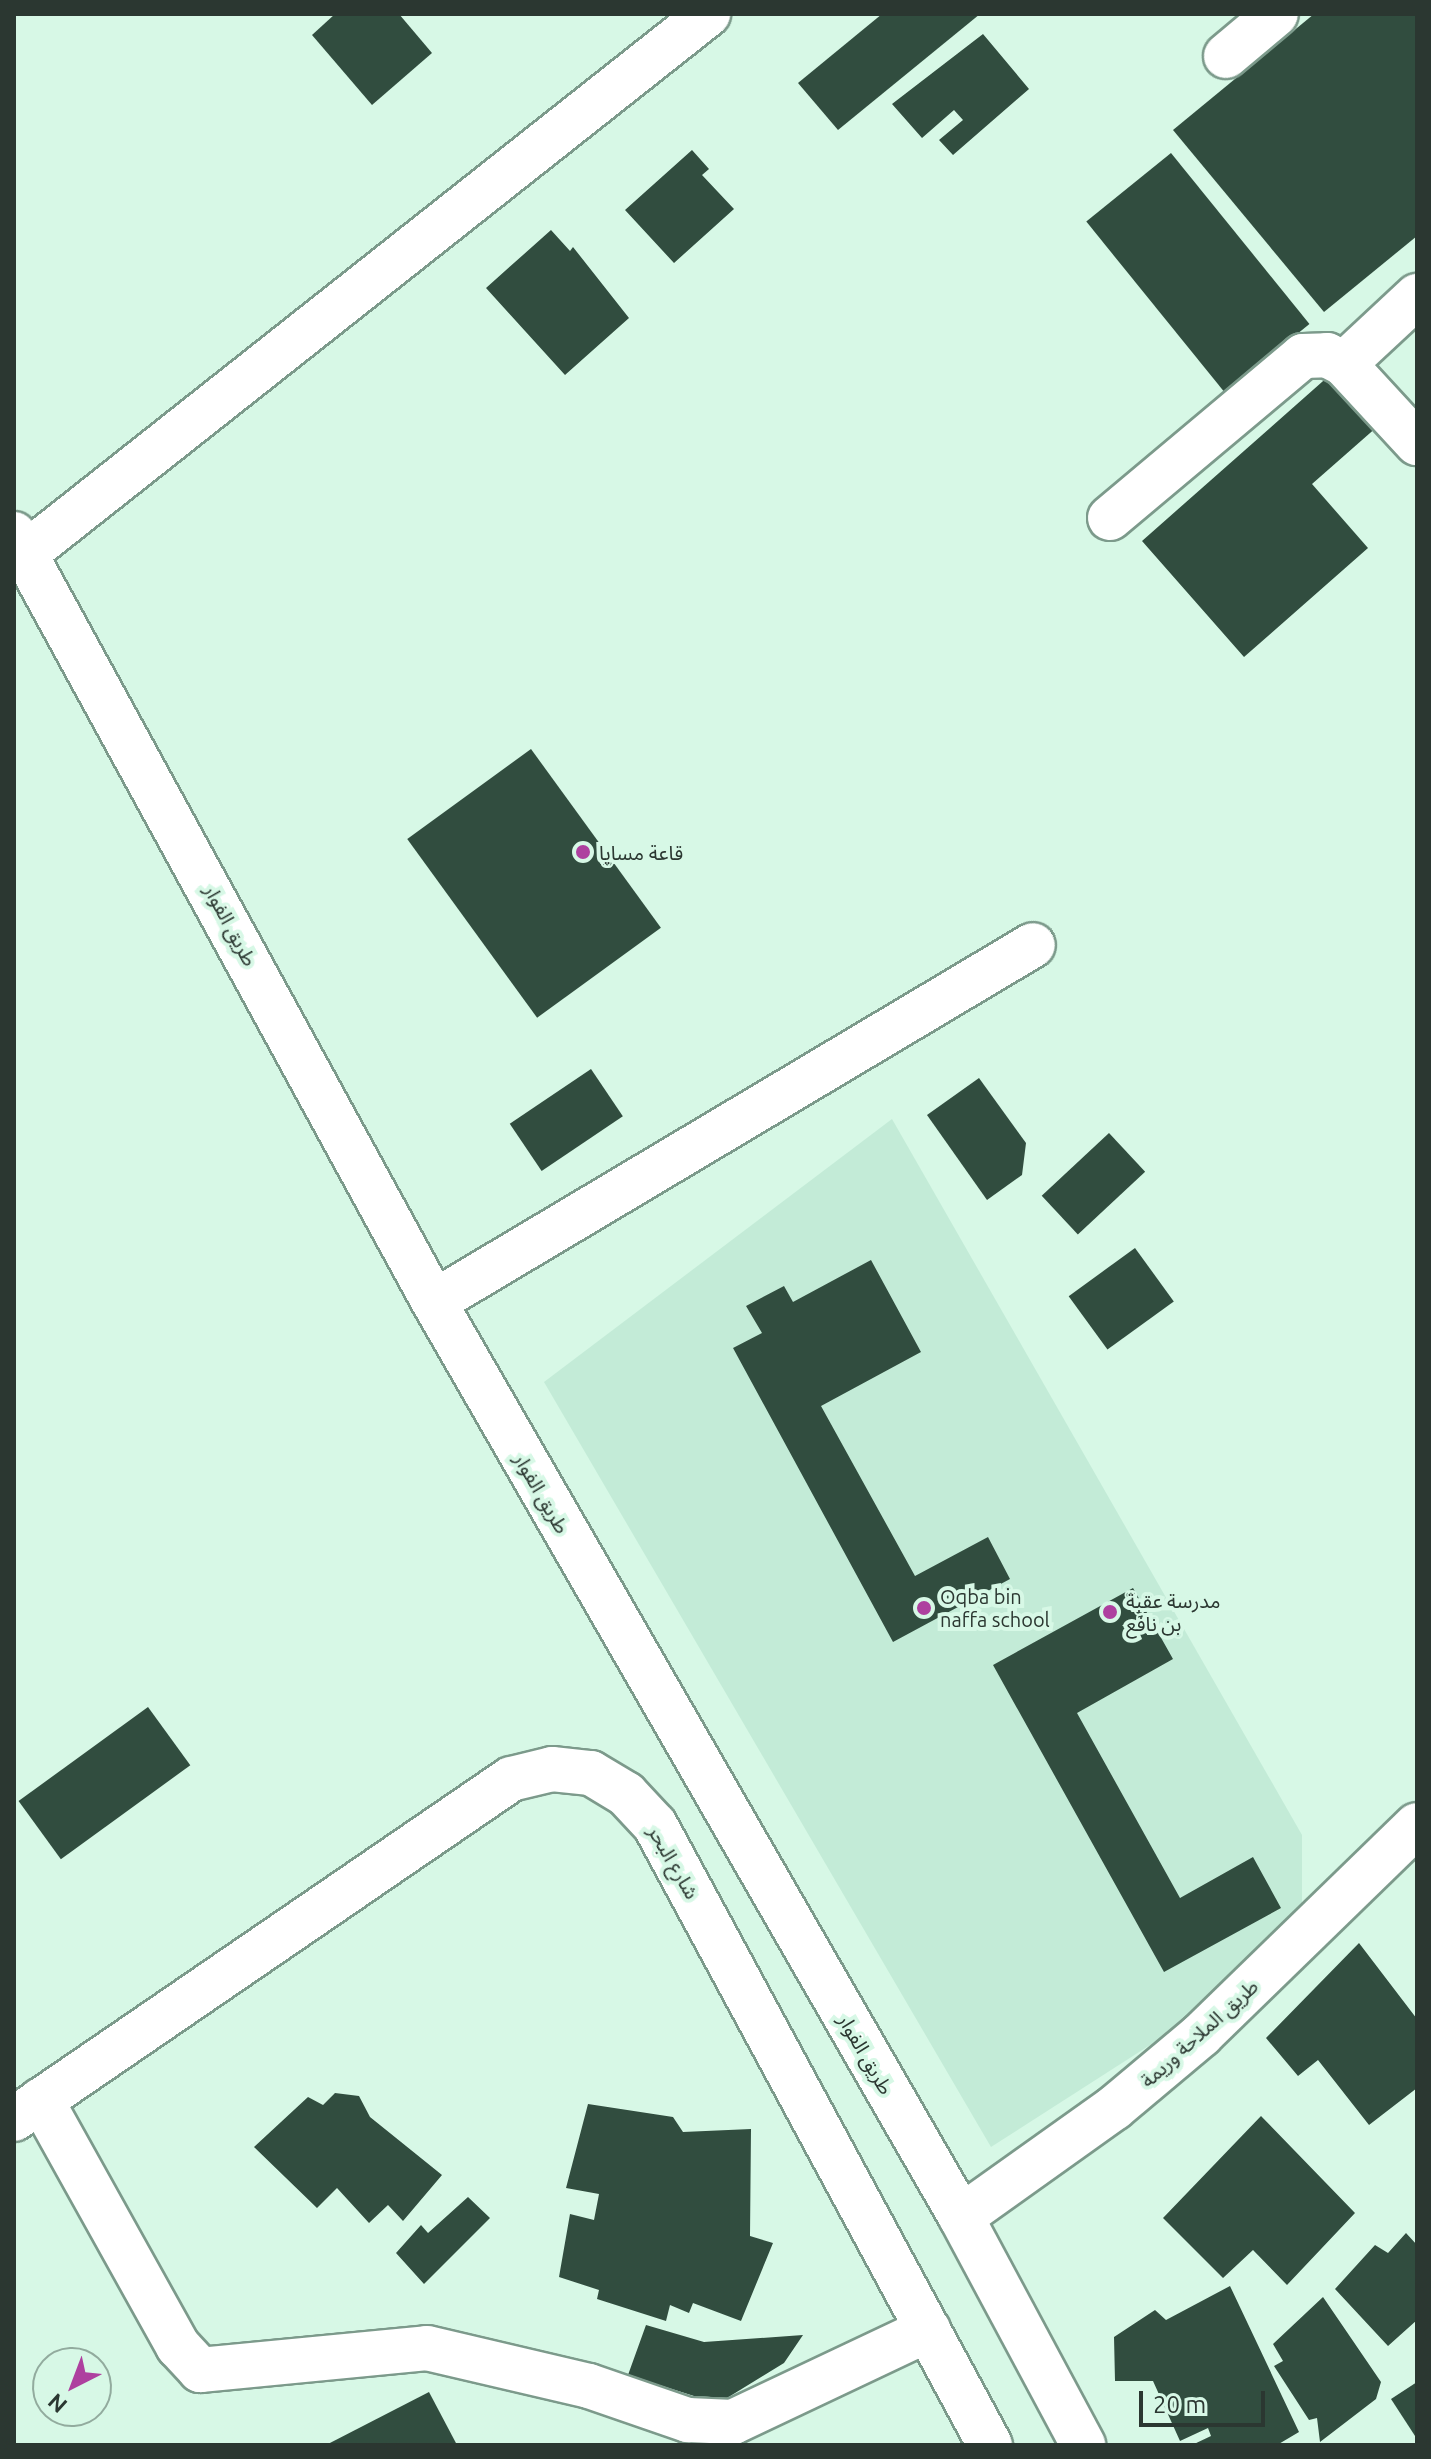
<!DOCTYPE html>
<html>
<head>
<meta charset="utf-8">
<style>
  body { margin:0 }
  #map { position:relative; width:1431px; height:2459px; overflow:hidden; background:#d7f8e6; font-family:Ubuntu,"Noto Sans Arabic",sans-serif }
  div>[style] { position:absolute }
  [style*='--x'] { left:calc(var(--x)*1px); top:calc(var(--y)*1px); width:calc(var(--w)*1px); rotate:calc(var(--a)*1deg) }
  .built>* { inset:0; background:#c3ebd7 }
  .building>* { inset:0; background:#314d3f; transform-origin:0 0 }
  .roads { filter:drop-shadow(2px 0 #7c9a8b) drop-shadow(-2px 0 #7c9a8b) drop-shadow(0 2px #7c9a8b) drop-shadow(0 -2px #7c9a8b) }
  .minor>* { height:44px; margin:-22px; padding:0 22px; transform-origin:22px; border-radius:22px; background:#fff }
  .dots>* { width:22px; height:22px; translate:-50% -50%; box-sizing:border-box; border:4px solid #d7f8e6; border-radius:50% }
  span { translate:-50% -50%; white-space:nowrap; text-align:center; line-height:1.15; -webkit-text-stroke:8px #d7f8e6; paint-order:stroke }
  .poi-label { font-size:20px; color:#2b3731 }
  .left { translate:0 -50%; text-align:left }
  .street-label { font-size:20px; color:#2b3731 }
  .frame { position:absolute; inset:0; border:16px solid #2b3731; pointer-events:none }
  .north { position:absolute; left:32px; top:2347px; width:80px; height:80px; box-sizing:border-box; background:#d7f8e6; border:2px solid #92ab9e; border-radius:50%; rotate:222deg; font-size:22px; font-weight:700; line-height:32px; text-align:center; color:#2b3731 }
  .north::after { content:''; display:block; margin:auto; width:28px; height:36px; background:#ae409f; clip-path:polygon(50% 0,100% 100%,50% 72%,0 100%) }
  .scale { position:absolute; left:1139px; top:2391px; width:126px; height:36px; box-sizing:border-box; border:4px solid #2b3731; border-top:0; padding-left:10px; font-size:24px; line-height:28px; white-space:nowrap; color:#2b3731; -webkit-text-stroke:6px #d7f8e6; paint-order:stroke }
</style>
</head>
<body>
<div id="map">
  <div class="built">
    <i style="clip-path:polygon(892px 1119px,1302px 1835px,1302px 1907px,1175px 2029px,991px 2147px,544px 1382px)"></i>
  </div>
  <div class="building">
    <i style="clip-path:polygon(335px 14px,399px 14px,432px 53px,372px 105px,312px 35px)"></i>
    <i style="clip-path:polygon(882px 14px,980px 14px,838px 130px,798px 83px)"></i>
    <i style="clip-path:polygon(1314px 14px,1417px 14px,1417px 236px,1324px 312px,1173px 130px)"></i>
    <i style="clip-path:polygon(983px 34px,1029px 89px,953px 155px,939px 140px,963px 120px,954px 110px,922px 138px,892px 104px)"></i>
    <i style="clip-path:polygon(692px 150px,709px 169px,702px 175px,734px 209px,674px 263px,625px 210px)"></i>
    <i style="left:1171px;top:153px;width:220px;height:109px;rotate:51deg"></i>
    <i style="clip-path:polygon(551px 230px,570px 251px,573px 247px,629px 318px,565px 375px,486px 288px)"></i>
    <i style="clip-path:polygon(1331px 374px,1378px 426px,1312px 484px,1368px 548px,1244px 657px,1142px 541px)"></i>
    <i style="left:531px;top:749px;width:221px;height:153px;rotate:54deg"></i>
    <i style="left:591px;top:1069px;width:57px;height:98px;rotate:56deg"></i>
    <i style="clip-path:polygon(979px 1078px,1026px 1143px,1022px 1175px,987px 1200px,927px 1115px)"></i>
    <i style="left:1109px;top:1133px;width:53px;height:92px;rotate:47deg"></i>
    <i style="left:1135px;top:1248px;width:66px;height:82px;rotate:54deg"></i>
    <i style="clip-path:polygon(871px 1260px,921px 1352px,821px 1406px,915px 1576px,988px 1537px,1010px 1579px,893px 1642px,733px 1348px,762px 1333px,746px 1306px,784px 1286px,793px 1302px)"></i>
    <i style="clip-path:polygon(1133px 1588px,1173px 1659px,1077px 1713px,1180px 1898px,1253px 1857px,1281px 1908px,1164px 1972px,993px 1665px)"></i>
    <i style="left:148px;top:1707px;width:72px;height:160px;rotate:54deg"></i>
    <i style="clip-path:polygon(1359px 1943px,1417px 2019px,1417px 2088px,1369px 2125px,1318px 2060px,1298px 2076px,1266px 2038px)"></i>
    <i style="clip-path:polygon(335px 2093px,359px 2096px,370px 2117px,442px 2175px,403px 2221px,388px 2205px,369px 2223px,337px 2188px,317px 2208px,254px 2147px,308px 2097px,323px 2105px)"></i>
    <i style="clip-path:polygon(588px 2104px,673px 2117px,683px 2132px,751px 2129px,750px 2236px,773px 2243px,741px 2321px,693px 2303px,689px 2313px,670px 2305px,666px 2321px,597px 2299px,599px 2290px,559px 2277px,570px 2214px,594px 2220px,599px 2194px,566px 2188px)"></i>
    <i style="clip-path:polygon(1261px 2116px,1355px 2213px,1287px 2285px,1253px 2250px,1223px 2278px,1163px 2218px)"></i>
    <i style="clip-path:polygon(468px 2197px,490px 2218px,424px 2284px,396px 2253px,421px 2225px,428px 2233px)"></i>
    <i style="clip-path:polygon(1406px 2233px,1417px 2245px,1417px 2320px,1388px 2346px,1335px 2289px,1375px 2245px,1388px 2253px)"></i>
    <i style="clip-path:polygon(1230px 2286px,1299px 2432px,1277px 2445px,1192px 2445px,1211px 2436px,1208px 2428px,1180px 2441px,1153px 2381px,1115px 2381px,1114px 2337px,1155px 2310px,1166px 2320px)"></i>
    <i style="clip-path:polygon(1323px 2297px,1381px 2382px,1376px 2399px,1320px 2442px,1317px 2418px,1309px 2420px,1274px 2366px,1283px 2361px,1273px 2344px)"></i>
    <i style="clip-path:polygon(646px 2325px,704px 2342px,803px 2335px,784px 2363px,727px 2398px,694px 2396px,628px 2375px)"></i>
    <i style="clip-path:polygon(1417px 2382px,1417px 2439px,1391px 2399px)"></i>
    <i style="clip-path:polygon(429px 2392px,457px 2445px,326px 2445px)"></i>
  </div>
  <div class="roads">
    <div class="minor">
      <i style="--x:1226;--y:56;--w:65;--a:-40"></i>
      <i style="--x:1344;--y:364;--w:100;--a:-43"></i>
      <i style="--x:1110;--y:518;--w:252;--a:-40"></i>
      <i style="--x:1303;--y:356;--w:24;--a:-2"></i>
      <i style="--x:1327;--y:355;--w:19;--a:28"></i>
      <i style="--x:1344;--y:364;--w:108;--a:47.3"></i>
      <i style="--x:14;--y:534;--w:875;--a:61.33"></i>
      <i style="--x:434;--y:1302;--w:1056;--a:60.06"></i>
      <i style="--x:961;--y:2217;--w:259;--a:61.8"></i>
      <i style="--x:25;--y:554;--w:871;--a:-38.33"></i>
      <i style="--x:434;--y:1302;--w:697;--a:-30.79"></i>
      <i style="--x:41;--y:2100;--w:282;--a:60.9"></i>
      <i style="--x:178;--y:2346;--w:33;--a:47"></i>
      <i style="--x:200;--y:2370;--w:228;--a:-5.5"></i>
      <i style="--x:427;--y:2348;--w:166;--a:13.2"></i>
      <i style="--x:589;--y:2386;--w:105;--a:19"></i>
      <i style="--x:688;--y:2420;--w:45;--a:2.5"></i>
      <i style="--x:733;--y:2422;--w:216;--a:-25.3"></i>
      <i style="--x:14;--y:2119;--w:602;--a:-34.38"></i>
      <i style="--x:511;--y:1779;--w:42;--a:-13.7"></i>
      <i style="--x:552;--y:1769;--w:39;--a:6"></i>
      <i style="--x:591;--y:1773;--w:41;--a:31"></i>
      <i style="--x:626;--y:1794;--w:42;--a:46.9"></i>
      <i style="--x:655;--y:1825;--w:705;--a:61.62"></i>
      <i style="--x:961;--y:2217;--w:188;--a:-35.5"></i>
      <i style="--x:1114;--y:2108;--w:114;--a:-40"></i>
      <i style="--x:1201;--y:2035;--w:301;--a:-44.2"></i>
    </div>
  </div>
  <div class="dots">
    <i style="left:583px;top:852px;background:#ae409f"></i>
    <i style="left:924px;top:1608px;background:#ae409f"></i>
    <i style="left:1110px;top:1612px;background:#ae409f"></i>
  </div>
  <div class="poi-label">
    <span class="left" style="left:599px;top:852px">قاعة مسايا</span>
    <span class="left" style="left:940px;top:1608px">Oqba bin<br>naffa school</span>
    <span class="left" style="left:1126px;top:1612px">مدرسة عقبة<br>بن نافع</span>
  </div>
  <div class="street-label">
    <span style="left:231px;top:925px;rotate:62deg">طريق الفوار</span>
    <span style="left:542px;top:1493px;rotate:60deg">طريق الفوار</span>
    <span style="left:674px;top:1862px;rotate:60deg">شارع البحر</span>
    <span style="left:1199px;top:2033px;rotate:-42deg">طريق الملاحة وريمة</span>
    <span style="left:866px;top:2054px;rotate:60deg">طريق الفوار</span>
  </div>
  <div class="frame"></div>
  <div class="north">N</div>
  <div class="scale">20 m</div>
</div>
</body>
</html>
